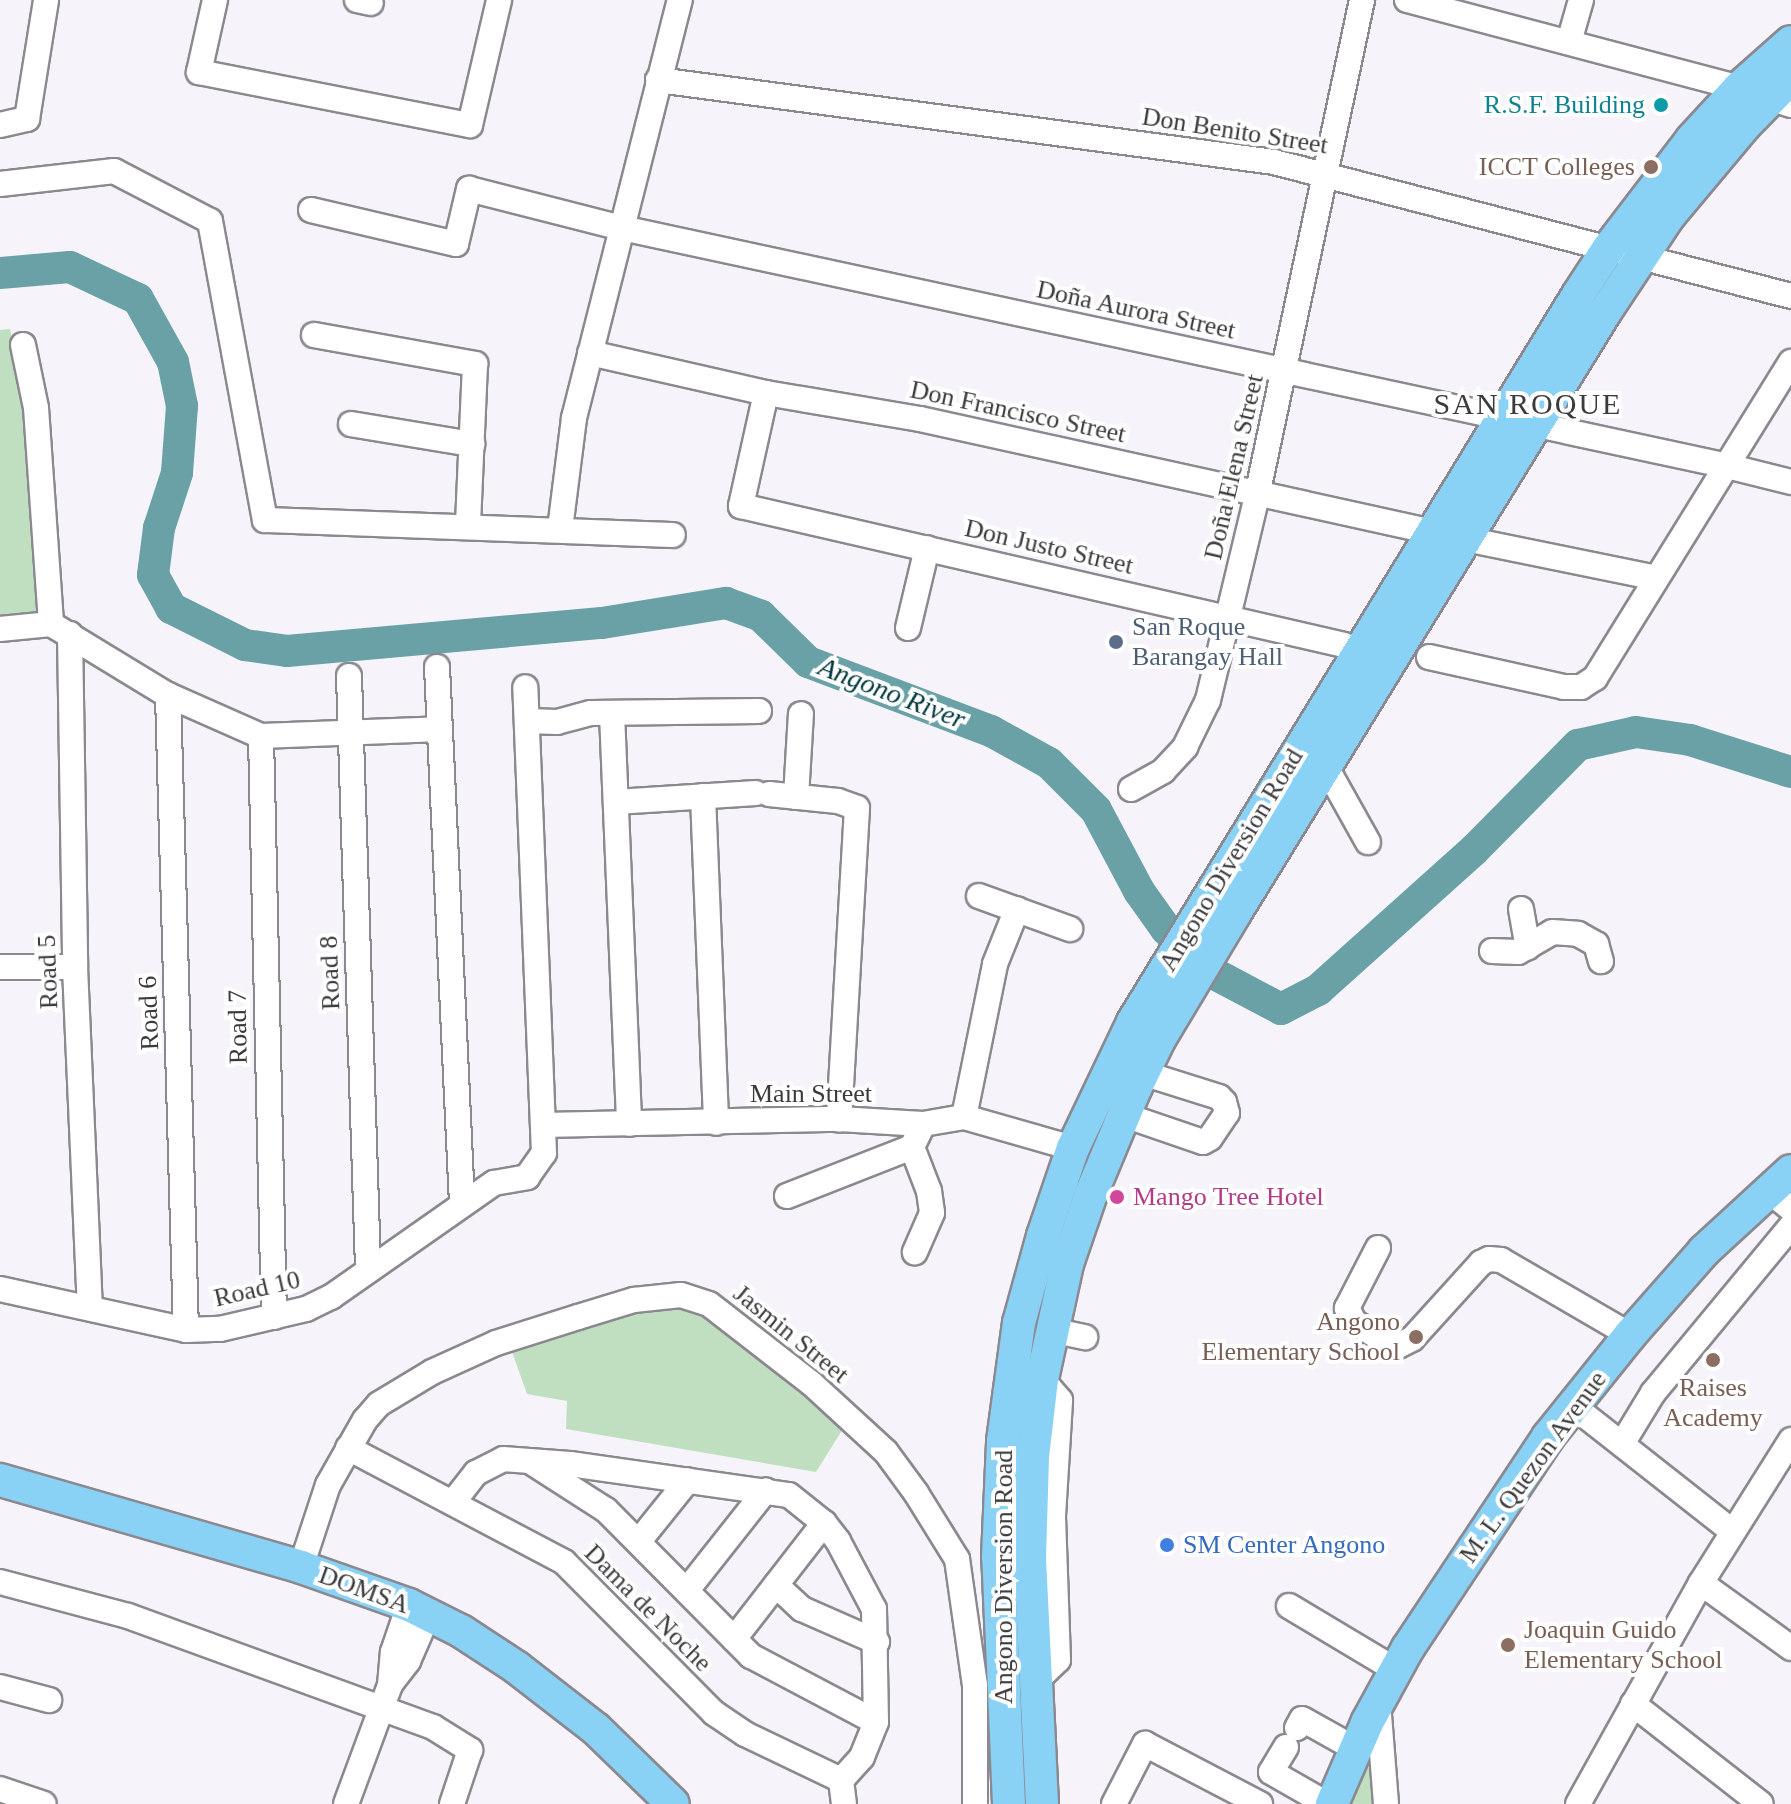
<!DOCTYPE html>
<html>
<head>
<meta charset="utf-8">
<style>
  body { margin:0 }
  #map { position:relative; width:1791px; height:1804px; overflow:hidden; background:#f6f4fa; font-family:Georgia,serif }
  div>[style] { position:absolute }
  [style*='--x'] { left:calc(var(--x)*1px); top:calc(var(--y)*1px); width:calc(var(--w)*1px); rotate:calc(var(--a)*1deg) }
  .green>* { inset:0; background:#c0dfc0 }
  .river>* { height:32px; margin:-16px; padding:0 16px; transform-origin:16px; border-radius:16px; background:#69a1a6 }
  .roads { filter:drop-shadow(2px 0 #8b898f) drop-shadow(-2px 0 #8b898f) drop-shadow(0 2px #8b898f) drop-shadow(0 -2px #8b898f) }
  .minor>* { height:24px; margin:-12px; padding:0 12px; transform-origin:12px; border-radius:12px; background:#fff }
  .major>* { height:32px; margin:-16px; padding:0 16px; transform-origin:16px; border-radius:16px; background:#8ad1f6 }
  .dots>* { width:22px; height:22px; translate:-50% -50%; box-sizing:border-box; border:4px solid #fff; border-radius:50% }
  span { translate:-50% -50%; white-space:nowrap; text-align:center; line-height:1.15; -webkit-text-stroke:8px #fff; paint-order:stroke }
  .culture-label { font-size:26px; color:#0d838f }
  .right { translate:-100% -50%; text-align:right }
  .street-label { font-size:26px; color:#3b3a3c }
  .education-label { font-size:26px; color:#785e54 }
  .left { translate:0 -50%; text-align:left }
  .service-label { font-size:26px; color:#4e5e75 }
  .hotel-label { font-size:26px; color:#b23c85 }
  .shop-label { font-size:26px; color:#366cbe }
  .water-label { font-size:28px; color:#01393e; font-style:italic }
  .quarter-label { font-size:30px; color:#3b3a3c; letter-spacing:2px }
</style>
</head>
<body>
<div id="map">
  <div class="green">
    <i style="clip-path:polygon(10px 329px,28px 409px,39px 613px,0 618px,0 330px)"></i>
    <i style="clip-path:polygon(680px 1300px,706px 1310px,846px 1424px,816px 1472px,566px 1429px,567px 1401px,527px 1394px,510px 1346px,637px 1306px)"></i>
    <i style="clip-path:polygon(1373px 1749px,1377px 1804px,1346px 1804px)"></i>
  </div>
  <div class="river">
    <i style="--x:0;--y:273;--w:70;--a:-4.9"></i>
    <i style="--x:70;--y:267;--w:75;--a:25.2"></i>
    <i style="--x:138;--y:299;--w:72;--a:60.9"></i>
    <i style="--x:173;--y:362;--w:45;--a:78.4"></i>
    <i style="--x:182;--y:406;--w:67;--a:94.3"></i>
    <i style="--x:177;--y:473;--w:58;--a:108.1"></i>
    <i style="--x:159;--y:528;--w:47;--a:97.3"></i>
    <i style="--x:153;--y:575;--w:38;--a:61"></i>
    <i style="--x:171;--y:608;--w:83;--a:26.6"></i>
    <i style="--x:245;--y:645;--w:42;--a:8.1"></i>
    <i style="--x:287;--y:651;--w:316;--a:-5.1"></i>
    <i style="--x:602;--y:623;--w:126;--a:-9.2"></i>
    <i style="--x:726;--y:603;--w:37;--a:20"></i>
    <i style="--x:761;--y:616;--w:66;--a:44.4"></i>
    <i style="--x:808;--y:662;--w:196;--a:20.7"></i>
    <i style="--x:991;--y:731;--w:66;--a:28.9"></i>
    <i style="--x:1049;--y:763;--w:66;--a:45"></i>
    <i style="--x:1096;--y:810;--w:92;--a:62"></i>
    <i style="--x:1139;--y:891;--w:47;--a:54.6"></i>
    <i style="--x:1166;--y:929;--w:64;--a:43.1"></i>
    <i style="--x:1213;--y:973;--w:77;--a:27.9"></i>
    <i style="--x:1281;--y:1009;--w:42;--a:-27.2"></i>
    <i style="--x:1318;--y:990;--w:210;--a:-41.9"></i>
    <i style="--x:1474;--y:850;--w:148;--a:-45.3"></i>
    <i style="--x:1578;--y:745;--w:59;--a:-12.6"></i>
    <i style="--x:1636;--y:732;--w:55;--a:8.4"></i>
    <i style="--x:1690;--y:740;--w:106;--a:17.6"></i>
  </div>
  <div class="roads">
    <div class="minor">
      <i style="--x:215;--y:0;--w:74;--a:102.5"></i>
      <i style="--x:199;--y:72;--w:276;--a:11.1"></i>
      <i style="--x:470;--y:125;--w:128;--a:-76.9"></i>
      <i style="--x:357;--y:0;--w:14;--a:12"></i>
      <i style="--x:1407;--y:0;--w:343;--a:14.8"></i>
      <i style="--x:1739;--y:88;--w:55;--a:18.1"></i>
      <i style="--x:1569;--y:42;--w:44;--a:-74.1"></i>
      <i style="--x:658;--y:80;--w:621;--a:7.58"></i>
      <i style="--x:1274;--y:162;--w:534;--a:14.53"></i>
      <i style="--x:0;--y:125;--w:28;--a:-13"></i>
      <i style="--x:27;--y:119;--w:121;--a:-80.9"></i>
      <i style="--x:0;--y:184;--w:115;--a:-6.5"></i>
      <i style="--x:114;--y:171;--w:108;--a:27.5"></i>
      <i style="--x:210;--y:221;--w:304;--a:79.6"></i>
      <i style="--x:265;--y:520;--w:408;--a:2.1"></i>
      <i style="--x:311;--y:210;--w:149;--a:13.2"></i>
      <i style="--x:456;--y:244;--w:57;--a:-76.7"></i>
      <i style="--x:469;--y:189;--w:158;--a:14.3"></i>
      <i style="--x:622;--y:228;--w:1130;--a:12.15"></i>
      <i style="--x:1727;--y:466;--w:66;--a:14"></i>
      <i style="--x:314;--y:335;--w:164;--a:10.2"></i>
      <i style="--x:475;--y:364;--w:162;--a:92.5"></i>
      <i style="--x:23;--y:345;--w:64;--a:78.3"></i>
      <i style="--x:36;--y:408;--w:217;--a:86"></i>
      <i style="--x:590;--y:353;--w:180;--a:12.8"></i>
      <i style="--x:766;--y:393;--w:156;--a:9.6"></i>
      <i style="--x:920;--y:419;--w:525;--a:12.42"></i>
      <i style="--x:766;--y:393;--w:116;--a:102.5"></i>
      <i style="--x:741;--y:506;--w:619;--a:12.98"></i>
      <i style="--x:351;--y:424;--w:123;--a:9.4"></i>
      <i style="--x:560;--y:529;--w:112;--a:-82.8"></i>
      <i style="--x:574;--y:418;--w:431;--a:-75.8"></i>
      <i style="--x:1465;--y:539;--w:195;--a:11.5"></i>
      <i style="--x:908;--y:628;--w:82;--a:-76.6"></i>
      <i style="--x:0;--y:629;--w:51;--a:-5.6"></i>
      <i style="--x:51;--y:624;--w:137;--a:31.3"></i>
      <i style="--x:168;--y:695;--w:102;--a:23.8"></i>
      <i style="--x:261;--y:736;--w:179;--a:-2.2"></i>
      <i style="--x:70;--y:634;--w:333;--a:89.1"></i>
      <i style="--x:75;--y:967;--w:341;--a:87.5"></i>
      <i style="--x:1429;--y:657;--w:138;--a:12.5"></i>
      <i style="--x:1564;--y:687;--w:17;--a:0"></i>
      <i style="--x:1581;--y:687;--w:17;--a:-33"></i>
      <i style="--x:1595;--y:678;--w:372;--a:-58.2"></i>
      <i style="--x:437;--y:667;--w:538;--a:87.33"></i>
      <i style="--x:349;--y:676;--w:593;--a:88.16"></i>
      <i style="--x:168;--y:695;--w:635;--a:88.38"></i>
      <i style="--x:612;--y:714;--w:410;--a:87.6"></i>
      <i style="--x:527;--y:721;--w:30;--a:2"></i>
      <i style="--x:557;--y:722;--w:35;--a:-15"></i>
      <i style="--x:591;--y:713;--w:168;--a:-0.7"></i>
      <i style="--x:261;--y:736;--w:581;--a:88.72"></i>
      <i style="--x:1326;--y:767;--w:86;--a:60.8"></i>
      <i style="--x:1131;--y:789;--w:37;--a:-29"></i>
      <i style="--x:1163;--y:771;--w:33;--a:-47"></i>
      <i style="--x:1185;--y:747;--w:52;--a:-63.9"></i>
      <i style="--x:1208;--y:700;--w:215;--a:-76.5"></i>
      <i style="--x:1258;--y:491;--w:502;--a:-78.04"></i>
      <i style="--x:769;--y:794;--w:69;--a:5.8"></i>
      <i style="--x:838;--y:801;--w:20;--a:20"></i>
      <i style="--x:857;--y:808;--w:312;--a:93.3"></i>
      <i style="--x:703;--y:796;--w:327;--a:87.7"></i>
      <i style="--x:796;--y:797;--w:83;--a:-86.6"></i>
      <i style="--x:616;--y:802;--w:140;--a:-3.7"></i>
      <i style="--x:979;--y:896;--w:97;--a:19.9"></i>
      <i style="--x:1521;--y:909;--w:39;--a:80"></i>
      <i style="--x:1492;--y:951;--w:26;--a:2"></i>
      <i style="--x:1518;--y:952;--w:39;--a:-30"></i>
      <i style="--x:1552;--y:932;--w:26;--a:4"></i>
      <i style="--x:1578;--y:934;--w:21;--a:29"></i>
      <i style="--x:1596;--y:944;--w:18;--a:74"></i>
      <i style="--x:0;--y:967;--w:75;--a:0"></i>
      <i style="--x:1124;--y:1115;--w:83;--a:18.9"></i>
      <i style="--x:1203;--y:1142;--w:8;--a:-30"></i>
      <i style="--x:1210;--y:1138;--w:30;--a:-56"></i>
      <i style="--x:1227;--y:1113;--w:11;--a:-105"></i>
      <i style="--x:1224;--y:1102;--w:7;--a:-135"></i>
      <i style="--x:1219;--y:1097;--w:80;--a:-162.5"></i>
      <i style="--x:964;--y:1117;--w:156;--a:-78.5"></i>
      <i style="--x:995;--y:964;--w:59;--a:-68.2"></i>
      <i style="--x:543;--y:1125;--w:296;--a:-1.2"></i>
      <i style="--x:839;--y:1119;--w:84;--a:3.4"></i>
      <i style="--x:923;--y:1124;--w:42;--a:-9.7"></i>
      <i style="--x:964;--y:1117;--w:113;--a:15.9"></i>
      <i style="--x:912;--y:1147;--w:47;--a:68.9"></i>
      <i style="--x:929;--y:1191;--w:22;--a:82"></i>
      <i style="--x:932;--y:1213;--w:43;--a:113.6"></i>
      <i style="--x:1769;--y:1191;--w:28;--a:39"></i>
      <i style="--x:787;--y:1196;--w:134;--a:-21.4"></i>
      <i style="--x:912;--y:1147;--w:25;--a:-64"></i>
      <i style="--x:1378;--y:1248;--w:68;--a:117.3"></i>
      <i style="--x:1347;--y:1308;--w:16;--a:63"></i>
      <i style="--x:1354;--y:1322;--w:39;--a:32"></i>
      <i style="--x:1387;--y:1343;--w:11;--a:15"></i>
      <i style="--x:1398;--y:1346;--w:16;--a:-27"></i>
      <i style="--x:1412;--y:1339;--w:103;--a:-47.8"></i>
      <i style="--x:1481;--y:1263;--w:9;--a:-27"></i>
      <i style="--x:1489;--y:1259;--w:12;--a:5"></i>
      <i style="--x:1501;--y:1260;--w:149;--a:30.2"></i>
      <i style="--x:0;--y:1289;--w:190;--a:12.4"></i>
      <i style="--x:186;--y:1330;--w:34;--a:-2"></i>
      <i style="--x:220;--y:1329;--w:88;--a:-13.1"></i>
      <i style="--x:306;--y:1309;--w:28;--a:-26"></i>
      <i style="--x:331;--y:1297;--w:199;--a:-35"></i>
      <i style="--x:494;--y:1183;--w:34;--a:-10"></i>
      <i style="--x:527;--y:1177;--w:29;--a:-55"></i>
      <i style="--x:544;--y:1153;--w:466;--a:-92.3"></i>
      <i style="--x:1051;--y:1330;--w:35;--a:12"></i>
      <i style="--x:1573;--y:1406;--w:202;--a:38.2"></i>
      <i style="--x:1622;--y:1444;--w:60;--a:-58.7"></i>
      <i style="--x:1653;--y:1393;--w:217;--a:-50.4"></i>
      <i style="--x:348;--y:1448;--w:244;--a:27.8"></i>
      <i style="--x:564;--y:1562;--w:213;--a:45.2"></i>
      <i style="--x:714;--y:1713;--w:37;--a:34"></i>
      <i style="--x:745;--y:1734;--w:106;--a:25.6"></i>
      <i style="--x:841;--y:1780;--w:24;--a:83"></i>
      <i style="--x:534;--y:1464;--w:85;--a:32.6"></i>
      <i style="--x:606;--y:1510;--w:206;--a:45.2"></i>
      <i style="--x:751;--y:1656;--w:141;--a:27.8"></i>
      <i style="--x:454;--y:1501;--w:36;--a:-52"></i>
      <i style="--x:476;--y:1473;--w:30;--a:-27"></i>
      <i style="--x:503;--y:1459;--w:67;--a:4.3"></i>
      <i style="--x:570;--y:1464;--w:221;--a:8.1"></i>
      <i style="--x:789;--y:1495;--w:45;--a:38.7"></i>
      <i style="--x:824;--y:1523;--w:23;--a:52"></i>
      <i style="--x:838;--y:1541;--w:77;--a:62.1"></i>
      <i style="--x:874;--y:1609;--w:113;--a:89"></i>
      <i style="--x:876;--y:1722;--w:38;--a:112"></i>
      <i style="--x:862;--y:1757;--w:31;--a:132"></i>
      <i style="--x:639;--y:1541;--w:78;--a:-51.2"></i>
      <i style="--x:301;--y:1567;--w:86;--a:-71.8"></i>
      <i style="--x:328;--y:1485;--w:75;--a:-60.4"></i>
      <i style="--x:365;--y:1420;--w:21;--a:-49"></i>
      <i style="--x:379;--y:1404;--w:62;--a:-31.1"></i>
      <i style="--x:432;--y:1372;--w:70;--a:-24.4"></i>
      <i style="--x:496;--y:1343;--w:86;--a:-17.6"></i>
      <i style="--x:578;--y:1317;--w:59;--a:-16.9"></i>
      <i style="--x:634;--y:1300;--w:47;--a:-6.1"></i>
      <i style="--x:681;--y:1295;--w:29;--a:18"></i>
      <i style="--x:709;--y:1304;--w:130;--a:37.8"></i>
      <i style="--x:812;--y:1384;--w:100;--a:42.6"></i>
      <i style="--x:886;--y:1452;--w:51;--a:53.8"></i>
      <i style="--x:916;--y:1493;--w:78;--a:58.2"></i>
      <i style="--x:957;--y:1559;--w:127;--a:81.9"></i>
      <i style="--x:975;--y:1685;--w:119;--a:90"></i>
      <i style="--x:0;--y:1582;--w:132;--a:14.9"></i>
      <i style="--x:128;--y:1616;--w:325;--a:20"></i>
      <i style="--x:433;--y:1727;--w:44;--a:31.9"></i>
      <i style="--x:470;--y:1750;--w:57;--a:108.4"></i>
      <i style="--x:1701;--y:1583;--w:111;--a:35.8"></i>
      <i style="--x:776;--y:1585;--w:35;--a:43"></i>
      <i style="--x:802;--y:1609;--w:82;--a:23.7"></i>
      <i style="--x:687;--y:1590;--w:127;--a:-51.7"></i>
      <i style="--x:1289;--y:1606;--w:125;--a:30.9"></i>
      <i style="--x:734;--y:1639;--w:147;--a:-52.2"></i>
      <i style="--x:1035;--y:1682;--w:32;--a:-44"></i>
      <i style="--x:1058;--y:1660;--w:144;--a:-92"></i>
      <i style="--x:1053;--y:1516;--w:116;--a:-86.5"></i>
      <i style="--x:1060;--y:1400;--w:28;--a:-131"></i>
      <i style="--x:391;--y:1683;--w:28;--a:-52"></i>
      <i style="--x:408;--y:1661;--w:50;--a:-66.5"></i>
      <i style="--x:0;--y:1687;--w:51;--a:14.9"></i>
      <i style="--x:1378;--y:1702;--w:102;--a:85.5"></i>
      <i style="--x:1633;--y:1704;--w:162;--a:38"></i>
      <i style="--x:1297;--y:1728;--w:10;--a:-61"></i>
      <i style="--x:1302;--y:1719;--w:62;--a:29.1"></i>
      <i style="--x:1286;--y:1747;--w:29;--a:121"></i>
      <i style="--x:1271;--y:1772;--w:64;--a:29.7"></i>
      <i style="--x:0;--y:1789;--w:46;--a:18.8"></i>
      <i style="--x:346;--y:1804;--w:127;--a:-69.7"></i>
      <i style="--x:390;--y:1685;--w:33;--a:-85"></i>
      <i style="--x:393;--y:1652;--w:50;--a:-71.2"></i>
      <i style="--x:1114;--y:1804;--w:68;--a:-62.7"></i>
      <i style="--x:1145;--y:1744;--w:130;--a:27.6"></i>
      <i style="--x:1578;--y:1804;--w:253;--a:-60.9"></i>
      <i style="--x:1701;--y:1583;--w:169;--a:-57.8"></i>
    </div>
    <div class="major">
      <i style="--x:0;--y:1480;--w:313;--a:16.1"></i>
      <i style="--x:301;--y:1567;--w:114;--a:19.4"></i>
      <i style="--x:409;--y:1605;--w:58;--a:26.6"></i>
      <i style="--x:461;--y:1631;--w:66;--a:33.2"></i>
      <i style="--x:516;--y:1667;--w:101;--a:37.8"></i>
      <i style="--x:596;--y:1729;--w:107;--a:44.2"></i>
      <i style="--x:1009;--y:1804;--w:247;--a:-92.5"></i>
      <i style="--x:998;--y:1557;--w:116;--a:-87.5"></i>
      <i style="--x:1003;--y:1441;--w:119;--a:-82.3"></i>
      <i style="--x:1019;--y:1323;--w:90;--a:-74.6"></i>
      <i style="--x:1043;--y:1236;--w:93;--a:-71.2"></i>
      <i style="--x:1073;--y:1148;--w:140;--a:-64.5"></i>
      <i style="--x:1133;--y:1022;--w:852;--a:-58.53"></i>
      <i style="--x:1578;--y:295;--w:55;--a:-56.9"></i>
      <i style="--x:1608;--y:249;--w:138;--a:-52.6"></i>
      <i style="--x:1692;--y:139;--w:69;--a:-47.3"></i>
      <i style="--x:1739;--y:88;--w:69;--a:-41.5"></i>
      <i style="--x:1042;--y:1804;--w:246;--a:-92.8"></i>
      <i style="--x:1030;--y:1558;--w:101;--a:-88.3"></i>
      <i style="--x:1033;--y:1457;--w:79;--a:-83.4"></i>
      <i style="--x:1042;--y:1379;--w:118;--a:-77.7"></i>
      <i style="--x:1067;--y:1264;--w:74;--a:-71.1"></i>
      <i style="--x:1091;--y:1194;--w:114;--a:-67.3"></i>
      <i style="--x:1135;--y:1089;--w:57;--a:-63.9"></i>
      <i style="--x:1160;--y:1038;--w:146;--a:-59"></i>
      <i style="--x:1235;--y:913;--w:706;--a:-58.38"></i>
      <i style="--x:1605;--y:312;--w:114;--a:-56.4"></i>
      <i style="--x:1668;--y:217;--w:119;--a:-50.1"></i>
      <i style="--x:1744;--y:126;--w:67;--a:-45.6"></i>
      <i style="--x:1332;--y:1804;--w:90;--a:-66.6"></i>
      <i style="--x:1368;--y:1721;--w:83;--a:-61.3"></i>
      <i style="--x:1408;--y:1648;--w:253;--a:-56.4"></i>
      <i style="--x:1548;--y:1437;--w:131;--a:-51.2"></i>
      <i style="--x:1630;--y:1335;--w:112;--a:-48.6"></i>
      <i style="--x:1704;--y:1251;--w:118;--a:-42.6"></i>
    </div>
  </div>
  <div class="dots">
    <i style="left:1661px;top:105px;background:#0f9aa8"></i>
    <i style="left:1651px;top:167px;background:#8d6e63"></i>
    <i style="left:1116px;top:642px;background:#5c6f8a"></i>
    <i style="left:1117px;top:1197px;background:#d1479c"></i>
    <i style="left:1416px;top:1337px;background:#8d6e63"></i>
    <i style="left:1713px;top:1360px;background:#8d6e63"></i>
    <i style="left:1167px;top:1545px;background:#3f7fe0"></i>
    <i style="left:1508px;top:1645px;background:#8d6e63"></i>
  </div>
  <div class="culture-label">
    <span class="right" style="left:1645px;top:105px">R.S.F. Building</span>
  </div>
  <div class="street-label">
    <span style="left:1235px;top:131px;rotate:9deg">Don Benito Street</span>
    <span style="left:1136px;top:310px;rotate:12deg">Doña Aurora Street</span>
    <span style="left:1018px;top:412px;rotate:12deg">Don Francisco Street</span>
    <span style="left:1234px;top:467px;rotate:-77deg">Doña Elena Street</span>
    <span style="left:1049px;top:547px;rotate:13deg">Don Justo Street</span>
    <span style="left:1231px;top:860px;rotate:-59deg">Angono Diversion Road</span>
    <span style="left:48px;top:972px;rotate:-92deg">Road 5</span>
    <span style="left:330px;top:973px;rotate:-92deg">Road 8</span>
    <span style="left:149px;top:1013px;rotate:-92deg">Road 6</span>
    <span style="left:238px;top:1027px;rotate:-91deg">Road 7</span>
    <span style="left:811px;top:1094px">Main Street</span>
    <span style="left:257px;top:1289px;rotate:-13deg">Road 10</span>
    <span style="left:791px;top:1334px;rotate:39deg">Jasmin Street</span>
    <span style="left:1533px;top:1467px;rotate:-54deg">M. L. Quezon Avenue</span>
    <span style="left:1004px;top:1577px;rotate:-90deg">Angono Diversion Road</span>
    <span style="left:364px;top:1590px;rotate:20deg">DOMSA</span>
    <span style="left:648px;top:1608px;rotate:45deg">Dama de Noche</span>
  </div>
  <div class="education-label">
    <span class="right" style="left:1635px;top:167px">ICCT Colleges</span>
    <span class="right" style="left:1400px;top:1337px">Angono<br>Elementary School</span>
    <span style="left:1713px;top:1403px">Raises<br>Academy</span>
    <span class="left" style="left:1524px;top:1645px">Joaquin Guido<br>Elementary School</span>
  </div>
  <div class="service-label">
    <span class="left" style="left:1132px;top:642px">San Roque<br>Barangay Hall</span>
  </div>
  <div class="hotel-label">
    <span class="left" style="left:1133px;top:1197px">Mango Tree Hotel</span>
  </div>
  <div class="shop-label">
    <span class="left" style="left:1183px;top:1545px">SM Center Angono</span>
  </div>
  <div class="water-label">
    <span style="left:892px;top:693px;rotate:21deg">Angono River</span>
  </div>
  <div class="quarter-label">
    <span style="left:1528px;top:404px">SAN ROQUE</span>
  </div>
</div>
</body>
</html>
